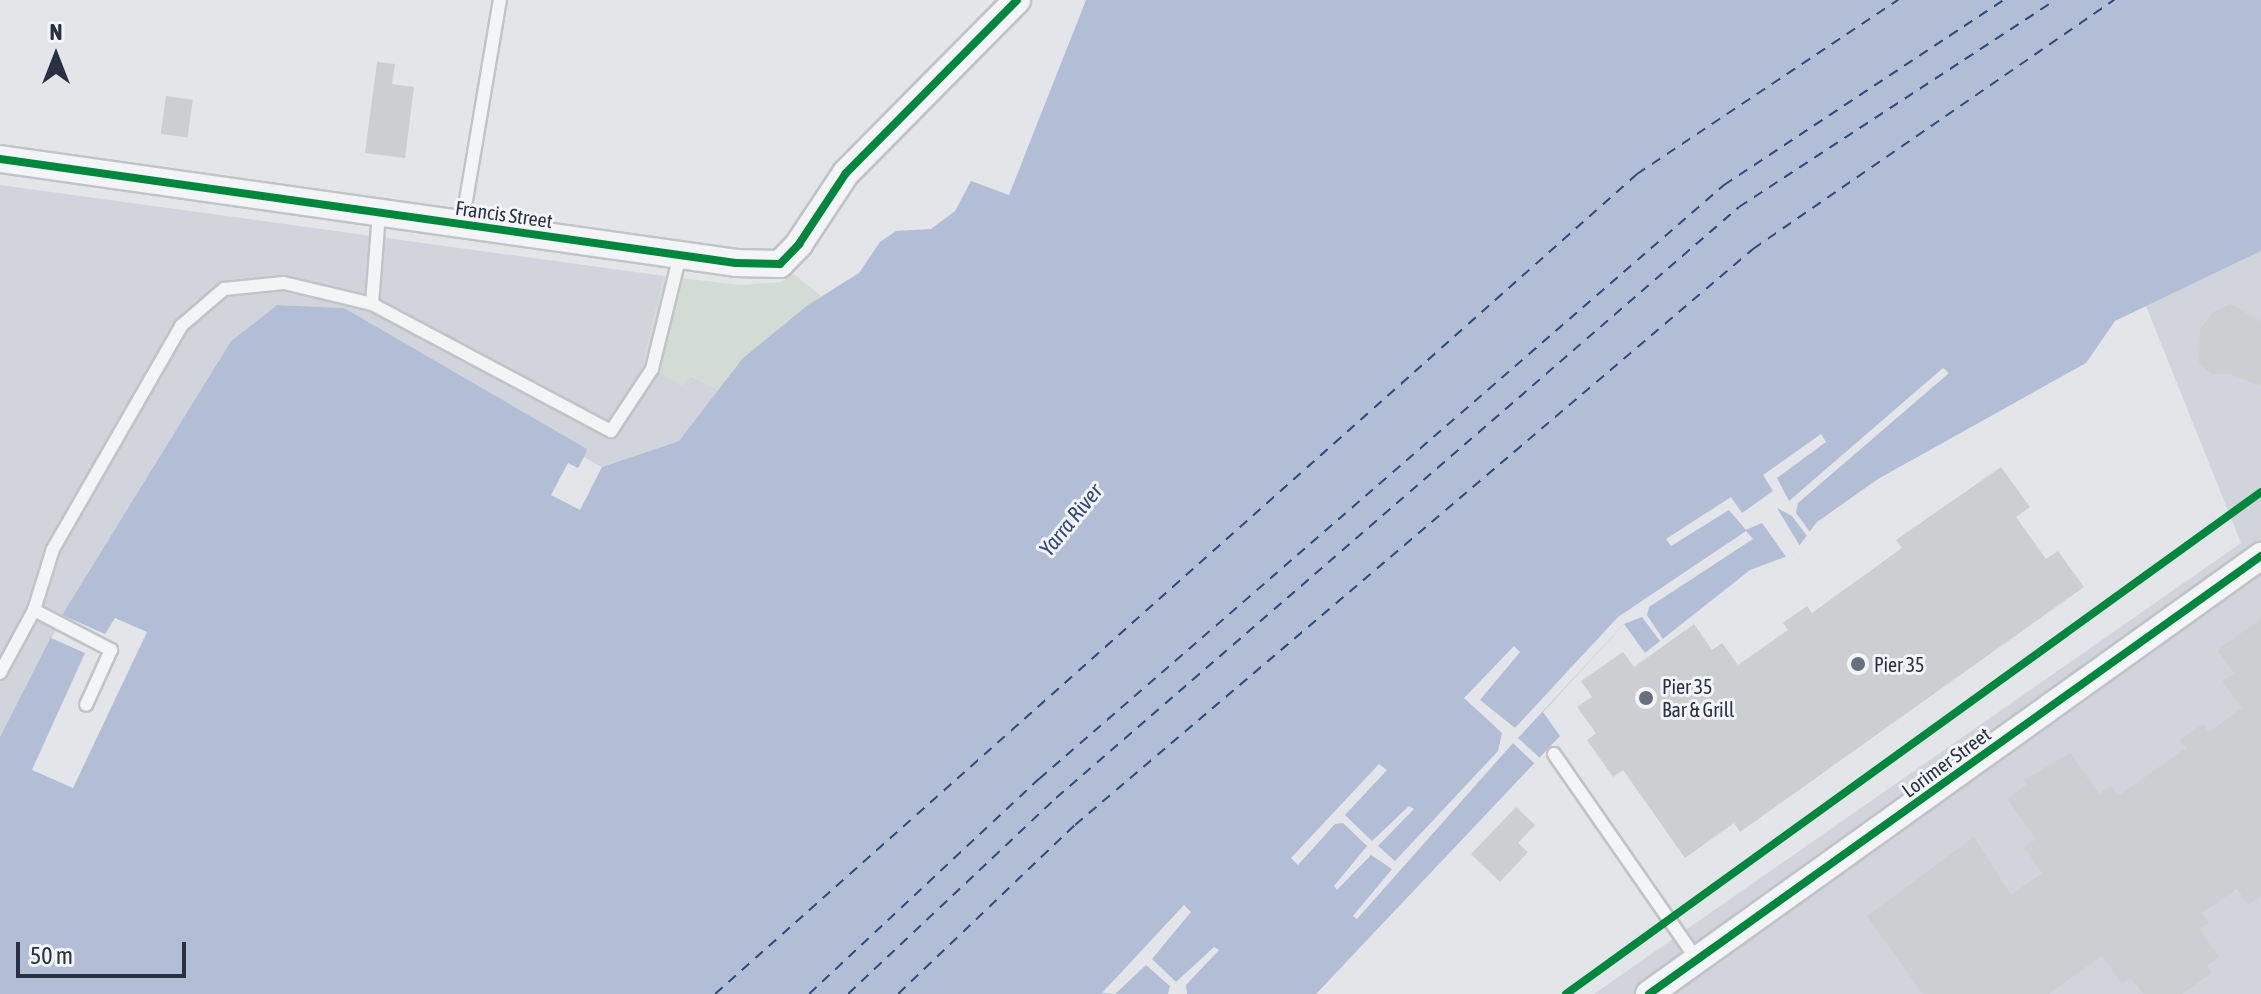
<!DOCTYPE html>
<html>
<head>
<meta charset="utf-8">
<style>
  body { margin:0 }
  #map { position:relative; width:2261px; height:994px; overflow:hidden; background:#e4e5e9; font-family:"Asap Condensed",sans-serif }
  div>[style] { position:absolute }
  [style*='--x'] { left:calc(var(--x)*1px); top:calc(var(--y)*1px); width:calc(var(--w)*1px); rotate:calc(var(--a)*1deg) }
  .built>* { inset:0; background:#d2d4dc }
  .green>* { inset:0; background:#d3dcd4 }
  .water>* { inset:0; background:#b2bed5 }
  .pier>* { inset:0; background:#e4e5e9 }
  .ferry>* { height:2px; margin-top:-1px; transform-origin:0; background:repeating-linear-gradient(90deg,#31487a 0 10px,transparent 0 18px) }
  .building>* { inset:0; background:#ccced2; transform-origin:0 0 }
  .roads { filter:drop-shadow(2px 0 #c2c3c7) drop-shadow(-2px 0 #c2c3c7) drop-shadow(0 2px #c2c3c7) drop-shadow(0 -2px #c2c3c7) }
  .lane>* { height:12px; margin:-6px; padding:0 6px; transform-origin:6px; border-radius:6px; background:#f3f4f6 }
  .street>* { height:26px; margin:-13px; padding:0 13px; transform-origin:13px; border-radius:13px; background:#f3f4f6 }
  .cycleway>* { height:8px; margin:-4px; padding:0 4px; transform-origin:4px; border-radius:4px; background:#00873e }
  .dots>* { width:22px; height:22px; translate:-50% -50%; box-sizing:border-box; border:4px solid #f2f4f8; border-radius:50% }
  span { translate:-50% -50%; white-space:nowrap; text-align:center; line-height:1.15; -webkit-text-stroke:6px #f2f4f8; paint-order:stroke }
  .street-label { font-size:20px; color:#293044 }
  .poi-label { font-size:20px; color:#293044 }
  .left { translate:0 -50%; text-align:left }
  .water-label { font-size:22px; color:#31487a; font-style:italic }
  .north { position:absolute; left:16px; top:16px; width:80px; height:80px; -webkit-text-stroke:6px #f2f4f8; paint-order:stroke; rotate:0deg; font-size:22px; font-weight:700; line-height:32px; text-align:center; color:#293044 }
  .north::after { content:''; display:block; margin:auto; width:28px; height:36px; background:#293044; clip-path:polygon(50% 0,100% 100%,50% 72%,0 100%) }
  .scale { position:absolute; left:16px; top:942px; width:170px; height:36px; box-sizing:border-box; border:4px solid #293044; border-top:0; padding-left:10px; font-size:24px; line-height:28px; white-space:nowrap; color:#293044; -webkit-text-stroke:6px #f2f4f8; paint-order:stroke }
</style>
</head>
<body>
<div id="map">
  <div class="built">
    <i style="clip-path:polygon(0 185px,664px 276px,643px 362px,691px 376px,721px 391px,679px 441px,602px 467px,580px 510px,441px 369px,344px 308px,277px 305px,231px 341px,62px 615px,0 737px)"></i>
    <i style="clip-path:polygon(2261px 251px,2261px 994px,1594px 994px,2241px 543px,2146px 306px)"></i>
  </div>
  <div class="green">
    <i style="clip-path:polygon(794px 274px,821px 296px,743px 358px,721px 391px,692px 376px,682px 386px,643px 362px,664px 276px,740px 285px,781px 282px)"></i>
  </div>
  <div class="water">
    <i style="clip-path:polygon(1086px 0,2261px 0,2261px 251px,2115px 321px,2086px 363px,1878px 479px,1817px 522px,1793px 554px,1750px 570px,1645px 653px,1624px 624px,1543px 712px,1560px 736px,1316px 994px,0 994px,0 737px,62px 615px,231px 341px,277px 305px,344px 308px,587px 449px,584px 457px,602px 467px,679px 441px,743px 358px,808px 305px,859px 273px,880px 242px,896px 231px,931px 229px,955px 211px,971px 181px,1009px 195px)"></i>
  </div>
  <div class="pier">
    <i style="clip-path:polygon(1943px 368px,1949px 373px,1798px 503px,1796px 513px,1810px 532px,1807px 536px,1792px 516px,1777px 508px,1800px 546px,1793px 554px,1787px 558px,1762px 523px,1746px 530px,1729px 510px,1671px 546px,1666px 539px,1731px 497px,1742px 513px,1773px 491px,1763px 475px,1821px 434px,1826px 442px,1777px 478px,1789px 501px)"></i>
    <i style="clip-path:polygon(584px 457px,602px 467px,580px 510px,551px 495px,568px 463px,578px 468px)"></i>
    <i style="clip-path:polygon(1746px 531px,1753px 539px,1649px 607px,1647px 615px,1663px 639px,1660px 641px,1642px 617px,1624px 624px,1518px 738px,1540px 758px,1535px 764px,1513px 743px,1357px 919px,1353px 916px,1392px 869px,1371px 855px,1337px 890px,1334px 886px,1367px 846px,1343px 823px,1335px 824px,1298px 865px,1291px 858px,1379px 764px,1387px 770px,1345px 815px,1372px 841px,1409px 806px,1414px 809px,1378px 846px,1395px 861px,1498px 751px,1502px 733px,1464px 698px,1514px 646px,1520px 652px,1480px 700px,1515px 728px,1618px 617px)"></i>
    <i style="clip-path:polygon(62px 615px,105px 634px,115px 618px,147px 632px,73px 788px,32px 770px,85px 653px,51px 638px)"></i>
    <i style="clip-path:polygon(1184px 905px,1191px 912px,1152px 959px,1176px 982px,1214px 947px,1219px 950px,1186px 985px,1187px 994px,1168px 994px,1170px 986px,1146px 965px,1115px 994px,1102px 993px)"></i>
  </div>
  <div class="ferry">
    <i style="--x:715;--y:994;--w:1234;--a:-41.65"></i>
    <i style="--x:1637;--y:174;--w:314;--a:-33.7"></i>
    <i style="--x:809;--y:994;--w:315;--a:-43.1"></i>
    <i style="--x:1039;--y:779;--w:907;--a:-40.93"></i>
    <i style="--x:1724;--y:185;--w:336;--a:-33.5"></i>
    <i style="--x:848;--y:994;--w:286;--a:-43.3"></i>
    <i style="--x:1056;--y:798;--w:903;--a:-40.87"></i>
    <i style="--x:1739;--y:207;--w:378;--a:-33.2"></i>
    <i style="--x:898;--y:994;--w:245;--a:-43.7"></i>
    <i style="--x:1075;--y:825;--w:890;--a:-40.35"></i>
    <i style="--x:1753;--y:249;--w:439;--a:-34.6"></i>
  </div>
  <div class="building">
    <i style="clip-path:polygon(377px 62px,395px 64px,392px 84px,414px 87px,405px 158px,365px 153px)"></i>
    <i style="left:166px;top:96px;width:27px;height:38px;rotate:8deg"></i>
    <i style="clip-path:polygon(2230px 304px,2261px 321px,2261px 386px,2230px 374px,2211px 374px,2199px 362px,2200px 329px,2213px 312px)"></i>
    <i style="clip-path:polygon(2001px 467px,2030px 507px,2016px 517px,2046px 559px,2058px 551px,2084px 587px,1740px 832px,1734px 823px,1685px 858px,1623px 770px,1613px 777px,1587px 740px,1596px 733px,1577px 707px,1592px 697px,1581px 681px,1623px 652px,1634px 667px,1694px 624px,1712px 650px,1722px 643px,1738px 665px,1788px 630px,1783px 623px,1807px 606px,1812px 613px,1902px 548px,1896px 540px)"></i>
    <i style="clip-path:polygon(2261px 619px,2261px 896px,2248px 905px,2237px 889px,2202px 913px,2209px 923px,2199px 929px,2219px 957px,2207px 966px,2212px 973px,2182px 994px,2143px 994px,2131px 978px,2122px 984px,2102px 956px,2049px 994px,1923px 994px,1867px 916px,1974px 837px,2011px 895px,2042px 873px,2024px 847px,2036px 839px,2007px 799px,2027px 784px,2024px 780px,2070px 753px,2099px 794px,2111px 785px,2118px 796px,2186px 748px,2180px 740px,2203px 724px,2209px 732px,2242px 708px,2222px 681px,2234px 673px,2217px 650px)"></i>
    <i style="clip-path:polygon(1516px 807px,1535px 825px,1518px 843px,1528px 852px,1500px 882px,1471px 854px)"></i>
  </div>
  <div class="roads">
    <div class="lane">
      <i style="--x:462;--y:224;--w:227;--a:-80.4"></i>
      <i style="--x:372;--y:304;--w:91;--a:-85.6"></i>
      <i style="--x:34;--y:610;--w:87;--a:27.5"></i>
      <i style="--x:111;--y:650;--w:60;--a:114.4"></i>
      <i style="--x:0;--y:673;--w:72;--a:-61.6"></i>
      <i style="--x:34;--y:610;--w:64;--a:-72.7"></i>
      <i style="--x:53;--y:549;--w:257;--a:-60.1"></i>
      <i style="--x:181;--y:326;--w:57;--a:-40.7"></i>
      <i style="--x:224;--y:289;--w:60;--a:-5.7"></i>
      <i style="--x:284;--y:283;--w:90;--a:13.4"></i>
      <i style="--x:372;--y:304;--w:271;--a:28"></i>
      <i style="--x:611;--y:431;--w:74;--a:-56.5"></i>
      <i style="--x:652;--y:369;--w:117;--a:-76.2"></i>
      <i style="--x:1554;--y:754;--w:251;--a:55.2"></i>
    </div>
    <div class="street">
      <i style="--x:0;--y:159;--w:743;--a:8.04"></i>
      <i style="--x:736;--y:263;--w:44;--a:1.3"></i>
      <i style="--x:780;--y:264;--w:28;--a:-46"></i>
      <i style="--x:799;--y:244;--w:85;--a:-56.5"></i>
      <i style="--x:846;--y:173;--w:243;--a:-45.3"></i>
      <i style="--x:1649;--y:994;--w:753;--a:-35.59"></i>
    </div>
  </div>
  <div class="cycleway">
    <i style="--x:0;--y:159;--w:743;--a:8.04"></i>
    <i style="--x:736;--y:263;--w:44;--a:1.3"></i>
    <i style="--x:780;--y:264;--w:28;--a:-46"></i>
    <i style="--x:799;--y:244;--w:85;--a:-56.5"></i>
    <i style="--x:846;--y:173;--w:243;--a:-45.3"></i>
    <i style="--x:1566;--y:994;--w:857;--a:-35.84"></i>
    <i style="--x:1649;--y:994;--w:753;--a:-35.59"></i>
  </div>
  <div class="dots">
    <i style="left:1858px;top:664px;background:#6a6f7e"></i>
    <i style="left:1646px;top:698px;background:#6a6f7e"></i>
  </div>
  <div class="street-label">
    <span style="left:504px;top:214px;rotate:8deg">Francis Street</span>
    <span style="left:1946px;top:762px;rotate:-36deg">Lorimer Street</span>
  </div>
  <div class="poi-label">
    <span class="left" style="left:1874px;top:664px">Pier 35</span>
    <span class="left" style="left:1662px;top:698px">Pier 35<br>Bar &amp; Grill</span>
  </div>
  <div class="water-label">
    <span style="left:1071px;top:520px;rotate:-51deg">Yarra River</span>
  </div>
  <div class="north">N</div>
  <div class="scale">50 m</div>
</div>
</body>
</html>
